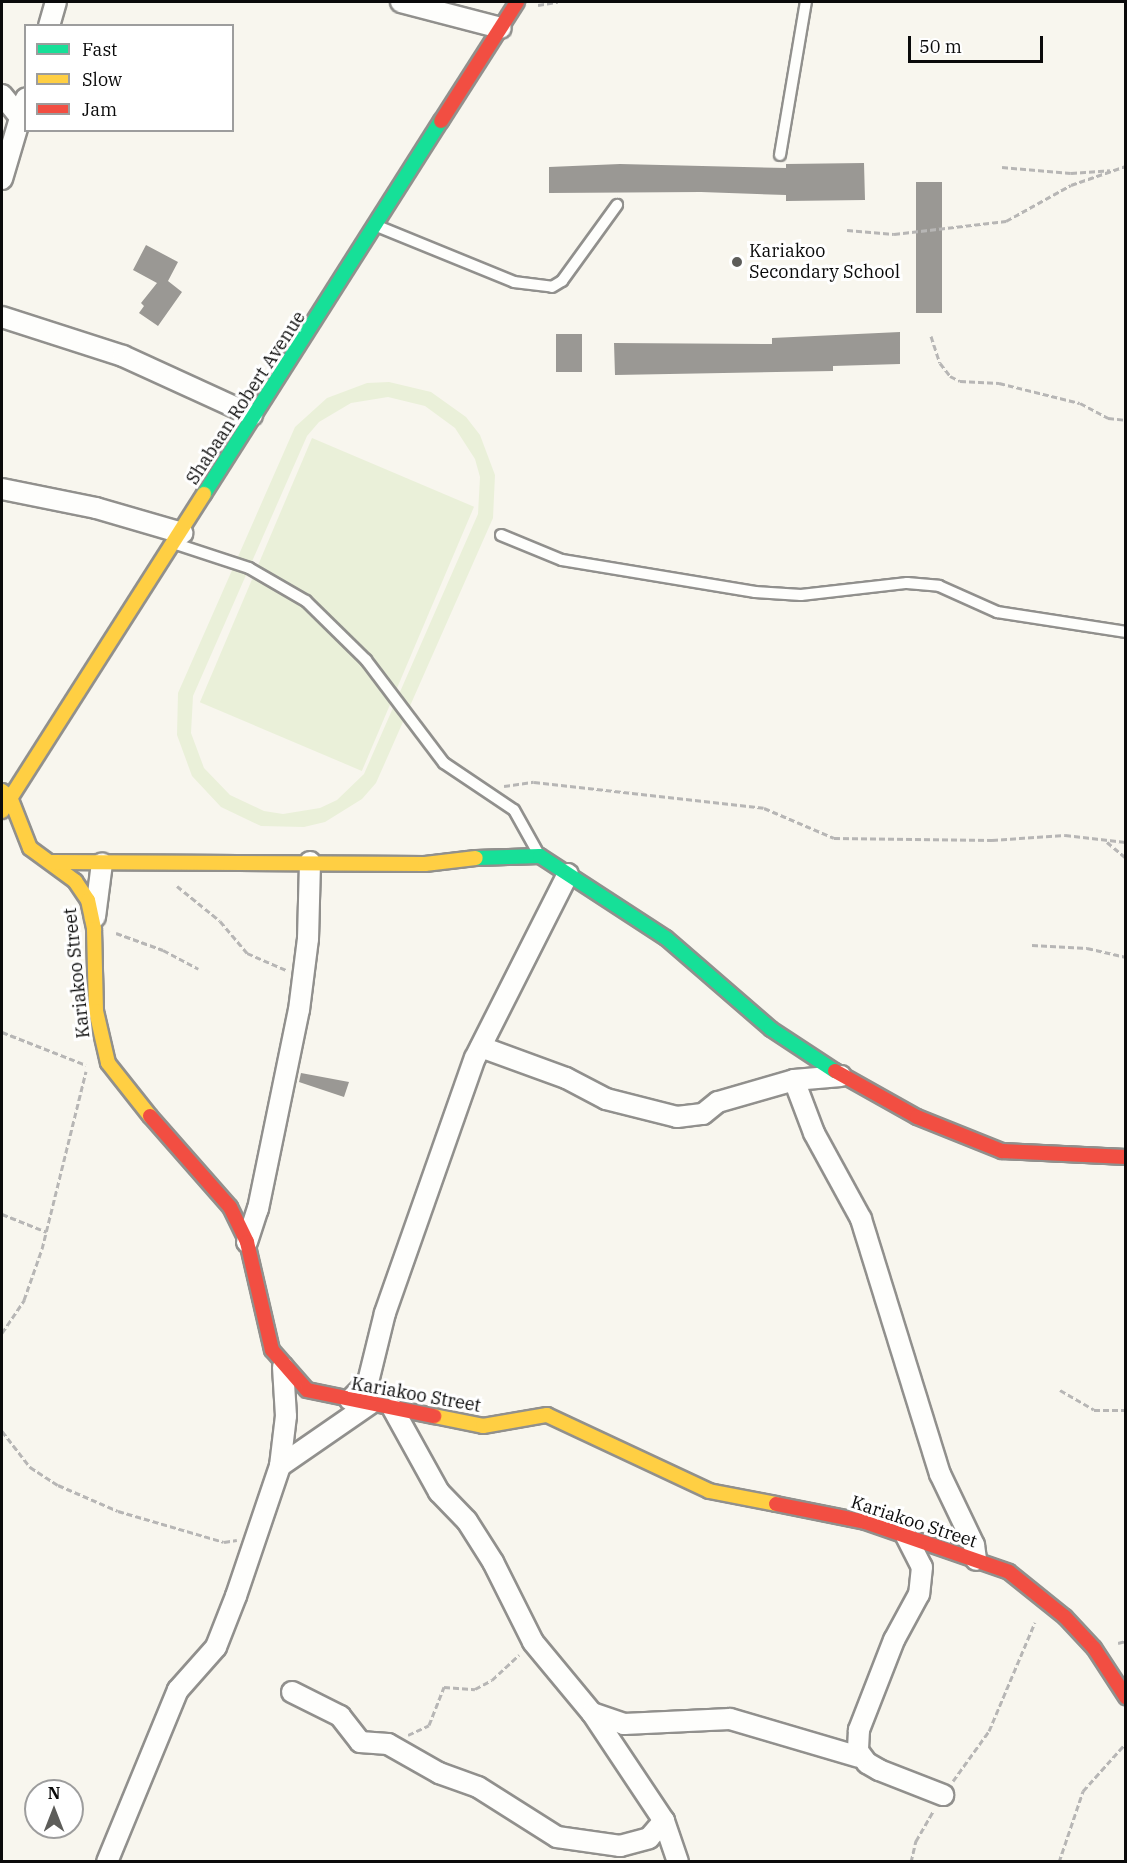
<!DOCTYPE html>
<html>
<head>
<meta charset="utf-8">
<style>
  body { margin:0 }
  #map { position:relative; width:1127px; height:1863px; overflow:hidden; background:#f8f6ee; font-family:"IBM Plex Serif",serif }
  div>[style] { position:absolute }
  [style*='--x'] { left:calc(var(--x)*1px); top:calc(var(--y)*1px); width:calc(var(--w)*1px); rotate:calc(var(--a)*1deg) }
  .pitch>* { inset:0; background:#eaf0d9; transform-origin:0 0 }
  .building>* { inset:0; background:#9a9894; transform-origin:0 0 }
  .path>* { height:3px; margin-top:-1.5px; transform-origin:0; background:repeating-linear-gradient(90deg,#b7b6b5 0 6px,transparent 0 9px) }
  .roads { filter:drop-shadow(2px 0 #91908d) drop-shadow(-2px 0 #91908d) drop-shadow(0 2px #91908d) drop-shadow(0 -2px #91908d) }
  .lane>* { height:10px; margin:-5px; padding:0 5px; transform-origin:5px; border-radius:5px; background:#fefefc }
  .street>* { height:20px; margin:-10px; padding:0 10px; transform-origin:10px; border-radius:10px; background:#fefefc }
  .fast>* { height:14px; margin:-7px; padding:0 7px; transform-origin:7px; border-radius:7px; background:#16e098 }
  .slow>* { height:14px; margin:-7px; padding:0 7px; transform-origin:7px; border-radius:7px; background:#ffcf43 }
  .jam>* { height:14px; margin:-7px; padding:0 7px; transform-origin:7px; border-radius:7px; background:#f24e42 }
  .dots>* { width:16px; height:16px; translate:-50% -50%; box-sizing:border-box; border:3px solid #fff; border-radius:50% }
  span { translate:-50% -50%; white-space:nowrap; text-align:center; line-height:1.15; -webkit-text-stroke:6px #fff; paint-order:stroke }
  .poi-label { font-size:18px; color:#0a0a0a }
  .left { translate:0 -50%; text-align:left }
  .street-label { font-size:18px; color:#0a0a0a }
  .frame { position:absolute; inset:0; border:3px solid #0a0a0a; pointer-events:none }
  .legend { position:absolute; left:24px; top:24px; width:210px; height:108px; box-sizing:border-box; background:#fff; border:2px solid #9d9d9d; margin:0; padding:8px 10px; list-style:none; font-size:18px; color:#0a0a0a }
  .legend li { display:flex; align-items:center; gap:12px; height:30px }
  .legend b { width:30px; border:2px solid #9d9d9d }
  .north { position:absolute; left:24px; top:1779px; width:60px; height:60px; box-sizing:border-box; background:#fff; border:2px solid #9d9d9d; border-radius:50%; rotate:0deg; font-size:16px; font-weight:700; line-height:24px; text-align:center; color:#0a0a0a }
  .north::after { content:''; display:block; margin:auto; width:21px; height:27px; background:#5d5d5a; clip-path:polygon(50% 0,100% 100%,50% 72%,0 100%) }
  .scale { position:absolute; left:908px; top:36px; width:135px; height:27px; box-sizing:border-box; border:3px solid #0a0a0a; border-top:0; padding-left:8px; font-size:18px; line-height:21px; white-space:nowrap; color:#0a0a0a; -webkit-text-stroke:4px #fff; paint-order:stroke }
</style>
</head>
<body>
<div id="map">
  <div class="pitch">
    <i style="clip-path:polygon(evenodd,389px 382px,431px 392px,466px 417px,480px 435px,495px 475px,493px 518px,376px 783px,362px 799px,325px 822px,304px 827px,261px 826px,221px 807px,192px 776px,177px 735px,178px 693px,295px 427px,327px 398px,367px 383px,389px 382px,388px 397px,425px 406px,455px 428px,475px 459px,480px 477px,478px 514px,364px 774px,337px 800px,320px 808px,283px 814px,264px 811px,230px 795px,204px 768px,191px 733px,193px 696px,307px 436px,319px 422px,351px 403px,388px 397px)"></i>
    <i style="left:312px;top:438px;width:176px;height:287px;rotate:23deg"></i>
  </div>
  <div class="building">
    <i style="clip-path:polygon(864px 163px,865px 200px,786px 201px,786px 195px,701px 192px,549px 193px,549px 167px,620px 164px,786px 168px,786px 164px)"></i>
    <i style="left:916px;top:182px;width:26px;height:131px"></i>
    <i style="clip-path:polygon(146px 245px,178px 262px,168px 281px,182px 292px,158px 326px,139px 313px,144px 306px,141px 303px,157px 283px,133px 270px)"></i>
    <i style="clip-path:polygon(900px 332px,900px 364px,833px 366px,833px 371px,615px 375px,614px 343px,772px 344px,772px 338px)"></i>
    <i style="left:556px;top:334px;width:26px;height:38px"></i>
    <i style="clip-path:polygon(301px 1073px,349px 1082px,344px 1097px,299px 1082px)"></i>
  </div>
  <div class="path">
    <i style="--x:538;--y:5;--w:20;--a:-9"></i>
    <i style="--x:1002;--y:167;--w:69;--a:5"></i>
    <i style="--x:1071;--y:173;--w:39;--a:-4"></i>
    <i style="--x:847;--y:230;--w:47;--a:4.9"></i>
    <i style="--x:894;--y:234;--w:113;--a:-6.6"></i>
    <i style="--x:1006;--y:221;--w:74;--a:-29"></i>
    <i style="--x:1071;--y:185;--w:58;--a:-19.1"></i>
    <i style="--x:931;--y:336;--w:28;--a:72"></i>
    <i style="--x:940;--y:363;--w:16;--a:52"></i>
    <i style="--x:950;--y:376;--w:11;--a:27"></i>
    <i style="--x:960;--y:381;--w:39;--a:3"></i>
    <i style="--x:999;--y:383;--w:83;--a:13.9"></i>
    <i style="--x:1080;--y:403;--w:32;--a:28"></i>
    <i style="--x:1108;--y:418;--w:18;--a:6"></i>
    <i style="--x:504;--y:786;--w:30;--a:-8"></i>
    <i style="--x:534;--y:782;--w:231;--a:6.4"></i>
    <i style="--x:764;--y:808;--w:76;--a:23.2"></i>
    <i style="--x:834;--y:838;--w:158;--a:0.7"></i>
    <i style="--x:992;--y:840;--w:73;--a:-3.9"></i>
    <i style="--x:1065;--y:835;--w:61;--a:6.5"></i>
    <i style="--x:1107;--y:842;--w:25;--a:40"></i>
    <i style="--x:177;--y:886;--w:55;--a:39.1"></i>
    <i style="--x:220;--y:921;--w:42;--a:49.8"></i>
    <i style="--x:247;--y:953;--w:43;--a:23.6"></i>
    <i style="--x:116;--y:933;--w:50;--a:19.9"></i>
    <i style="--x:163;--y:950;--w:40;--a:28"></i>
    <i style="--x:1032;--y:945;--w:55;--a:3.1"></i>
    <i style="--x:1087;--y:948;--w:40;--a:13"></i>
    <i style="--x:2;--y:1032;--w:90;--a:21.4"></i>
    <i style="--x:2;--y:1214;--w:48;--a:21.8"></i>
    <i style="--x:2;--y:1333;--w:40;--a:-56"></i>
    <i style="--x:24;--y:1300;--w:54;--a:-70.6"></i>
    <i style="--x:42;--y:1249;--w:183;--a:-76.1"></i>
    <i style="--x:1060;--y:1390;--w:39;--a:30"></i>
    <i style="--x:1094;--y:1410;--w:32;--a:0"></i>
    <i style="--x:2;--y:1431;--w:46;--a:52.1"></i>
    <i style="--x:30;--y:1467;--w:33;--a:33"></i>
    <i style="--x:58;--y:1485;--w:65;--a:23.4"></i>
    <i style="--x:118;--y:1511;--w:110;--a:16.3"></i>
    <i style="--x:224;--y:1542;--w:13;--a:-9"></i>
    <i style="--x:1118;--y:1643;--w:8;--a:-14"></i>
    <i style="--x:408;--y:1735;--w:23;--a:-25"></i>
    <i style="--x:429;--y:1725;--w:41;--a:-68.5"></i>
    <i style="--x:444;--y:1687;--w:31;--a:4"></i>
    <i style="--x:475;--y:1689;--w:19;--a:-28"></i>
    <i style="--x:492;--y:1680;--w:37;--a:-43"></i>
    <i style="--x:953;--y:1781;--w:62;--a:-54.2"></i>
    <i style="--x:989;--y:1731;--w:118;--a:-67.1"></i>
    <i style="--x:911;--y:1862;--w:22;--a:-77"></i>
    <i style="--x:916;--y:1841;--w:34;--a:-60"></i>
    <i style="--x:1059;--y:1862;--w:75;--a:-71.3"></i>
    <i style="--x:1083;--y:1791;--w:64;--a:-48.1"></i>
  </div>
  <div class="roads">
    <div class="lane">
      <i style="--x:780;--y:155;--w:155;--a:-80.4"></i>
      <i style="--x:377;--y:226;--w:148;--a:22.2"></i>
      <i style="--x:514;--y:282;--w:38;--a:7"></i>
      <i style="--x:552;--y:287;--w:12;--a:-31"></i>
      <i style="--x:562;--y:281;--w:94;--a:-54.1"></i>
      <i style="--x:501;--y:535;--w:66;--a:22.3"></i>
      <i style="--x:562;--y:560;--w:196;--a:9.4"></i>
      <i style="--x:755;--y:592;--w:46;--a:3.7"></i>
      <i style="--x:801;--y:595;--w:107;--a:-6.5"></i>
      <i style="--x:907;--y:583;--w:32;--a:5"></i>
      <i style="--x:939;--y:586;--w:64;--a:24.1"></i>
      <i style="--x:997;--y:612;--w:131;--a:8.8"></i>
      <i style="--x:176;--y:544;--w:77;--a:18.2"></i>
      <i style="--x:249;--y:568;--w:66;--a:30.1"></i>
      <i style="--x:306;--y:601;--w:84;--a:44.5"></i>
      <i style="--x:366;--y:660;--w:129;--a:52.9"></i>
      <i style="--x:444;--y:763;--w:84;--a:33.9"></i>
      <i style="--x:514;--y:810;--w:49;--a:60.8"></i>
    </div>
    <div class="street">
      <i style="--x:401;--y:2;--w:103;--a:14.6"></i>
      <i style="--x:49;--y:26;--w:25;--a:-74"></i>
      <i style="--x:2;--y:95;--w:27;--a:51"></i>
      <i style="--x:2;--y:179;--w:84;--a:-73.5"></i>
      <i style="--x:2;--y:317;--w:127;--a:17.9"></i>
      <i style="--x:123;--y:356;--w:142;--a:24.6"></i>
      <i style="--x:2;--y:489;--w:96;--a:11.4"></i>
      <i style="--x:96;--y:508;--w:90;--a:16.2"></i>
      <i style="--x:95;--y:917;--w:54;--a:-82.6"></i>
      <i style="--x:481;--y:1047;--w:90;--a:20"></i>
      <i style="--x:566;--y:1078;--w:45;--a:27.7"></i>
      <i style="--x:606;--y:1099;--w:73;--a:14.2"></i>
      <i style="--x:677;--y:1117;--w:26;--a:-7"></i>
      <i style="--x:703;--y:1114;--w:19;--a:-39"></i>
      <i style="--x:718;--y:1102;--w:79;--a:-16.1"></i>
      <i style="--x:794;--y:1080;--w:47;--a:-4.9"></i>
      <i style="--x:794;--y:1080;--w:57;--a:69.3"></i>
      <i style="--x:814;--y:1133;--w:98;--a:61.3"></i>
      <i style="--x:861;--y:1219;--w:267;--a:72.8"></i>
      <i style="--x:940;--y:1474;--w:79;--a:64.4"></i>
      <i style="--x:974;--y:1545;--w:15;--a:82"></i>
      <i style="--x:247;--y:1242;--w:35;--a:-72"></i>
      <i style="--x:258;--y:1209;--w:203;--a:-78.4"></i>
      <i style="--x:299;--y:1010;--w:72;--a:-82.8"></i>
      <i style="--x:308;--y:939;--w:77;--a:-88.5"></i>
      <i style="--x:350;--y:1400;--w:25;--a:-45"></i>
      <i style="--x:368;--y:1382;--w:71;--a:-76.2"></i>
      <i style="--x:385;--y:1313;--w:270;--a:-70.6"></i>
      <i style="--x:475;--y:1058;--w:206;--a:-63.2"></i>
      <i style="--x:393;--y:1409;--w:95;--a:61"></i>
      <i style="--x:439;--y:1492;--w:40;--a:46"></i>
      <i style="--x:467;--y:1521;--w:49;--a:57.6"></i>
      <i style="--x:493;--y:1562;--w:89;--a:63.4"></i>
      <i style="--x:533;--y:1642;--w:92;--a:50.3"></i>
      <i style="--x:592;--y:1713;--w:130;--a:56.3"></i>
      <i style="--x:664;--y:1821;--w:43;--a:71.1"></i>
      <i style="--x:280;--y:1466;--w:109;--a:-34.6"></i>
      <i style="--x:905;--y:1534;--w:37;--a:63"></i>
      <i style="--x:922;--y:1567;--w:27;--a:96"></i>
      <i style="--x:919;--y:1594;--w:52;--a:118.5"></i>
      <i style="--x:894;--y:1640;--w:97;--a:111.3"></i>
      <i style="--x:859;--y:1730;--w:21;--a:93"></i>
      <i style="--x:858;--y:1751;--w:15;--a:53"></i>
      <i style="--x:867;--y:1763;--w:14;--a:30"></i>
      <i style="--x:879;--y:1770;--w:69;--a:21.3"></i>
      <i style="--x:292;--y:1692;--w:54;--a:26.6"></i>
      <i style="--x:340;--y:1716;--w:33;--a:52"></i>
      <i style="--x:360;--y:1742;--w:28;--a:4"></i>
      <i style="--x:388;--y:1744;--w:59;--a:29.6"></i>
      <i style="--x:439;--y:1773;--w:41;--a:19.7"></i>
      <i style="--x:478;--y:1787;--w:93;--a:32.3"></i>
      <i style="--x:557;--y:1837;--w:64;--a:8.1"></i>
      <i style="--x:620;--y:1846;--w:30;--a:-15"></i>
      <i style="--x:649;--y:1838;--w:23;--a:-49"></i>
      <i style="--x:592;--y:1713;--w:34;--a:19"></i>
      <i style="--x:624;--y:1724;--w:106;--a:-2.7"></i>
      <i style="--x:730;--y:1719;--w:134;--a:16.4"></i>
      <i style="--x:107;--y:1862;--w:186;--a:-67.6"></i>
      <i style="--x:178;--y:1690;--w:57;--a:-48.5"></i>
      <i style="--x:216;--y:1647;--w:55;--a:-68.6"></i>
      <i style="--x:236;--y:1596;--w:137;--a:-71.3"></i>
      <i style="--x:280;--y:1466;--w:50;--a:-83.2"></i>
      <i style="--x:286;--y:1416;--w:49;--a:-93.5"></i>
    </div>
    <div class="fast">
      <i style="--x:204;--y:494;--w:442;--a:-57.6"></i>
      <i style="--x:476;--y:858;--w:64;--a:-1.8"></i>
      <i style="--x:540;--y:856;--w:150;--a:33.1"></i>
      <i style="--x:666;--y:938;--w:139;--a:40.9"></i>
      <i style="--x:771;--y:1029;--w:77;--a:33.3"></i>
    </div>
    <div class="slow">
      <i style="--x:2;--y:791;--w:10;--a:37"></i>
      <i style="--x:10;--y:797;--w:55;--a:68.6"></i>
      <i style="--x:30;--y:848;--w:56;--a:36.3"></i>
      <i style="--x:75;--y:881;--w:23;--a:56"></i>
      <i style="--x:88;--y:900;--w:30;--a:78"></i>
      <i style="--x:94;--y:929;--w:82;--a:88.6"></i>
      <i style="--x:96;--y:1011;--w:53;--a:77"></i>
      <i style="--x:108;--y:1063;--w:68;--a:51.6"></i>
      <i style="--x:2;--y:811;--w:376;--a:-57.5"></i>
      <i style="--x:52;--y:862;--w:373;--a:0.3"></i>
      <i style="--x:425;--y:864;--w:51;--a:-6.7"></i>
      <i style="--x:434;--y:1416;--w:50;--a:11.5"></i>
      <i style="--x:483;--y:1426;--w:65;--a:-9.8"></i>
      <i style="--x:547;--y:1415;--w:179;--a:25.1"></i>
      <i style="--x:709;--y:1491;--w:68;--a:11"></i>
    </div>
    <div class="jam">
      <i style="--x:441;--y:121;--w:141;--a:-57.4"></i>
      <i style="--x:835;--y:1071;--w:94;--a:29.3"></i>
      <i style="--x:917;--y:1117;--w:92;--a:21.8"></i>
      <i style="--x:1002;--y:1151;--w:124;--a:2.8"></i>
      <i style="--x:150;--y:1116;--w:121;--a:48.7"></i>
      <i style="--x:230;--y:1207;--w:39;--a:64"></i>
      <i style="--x:247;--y:1242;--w:111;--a:77"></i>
      <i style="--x:272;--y:1350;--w:53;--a:48.8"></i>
      <i style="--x:307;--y:1390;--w:130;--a:11.6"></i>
      <i style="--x:776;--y:1504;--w:91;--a:11.4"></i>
      <i style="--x:865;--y:1522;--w:152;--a:19.1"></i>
      <i style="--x:1009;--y:1572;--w:72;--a:38.8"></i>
      <i style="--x:1065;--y:1617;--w:42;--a:46.9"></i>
      <i style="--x:1094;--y:1648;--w:59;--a:56.9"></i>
    </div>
  </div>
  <div class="dots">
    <i style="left:737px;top:262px;background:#5d5d5a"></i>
  </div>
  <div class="poi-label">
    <span class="left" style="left:749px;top:262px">Kariakoo<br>Secondary School</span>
  </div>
  <div class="street-label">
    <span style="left:246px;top:398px;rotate:-57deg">Shabaan Robert Avenue</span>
    <span style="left:77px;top:973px;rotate:-96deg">Kariakoo Street</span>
    <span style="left:416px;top:1395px;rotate:10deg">Kariakoo Street</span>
    <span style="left:914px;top:1522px;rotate:18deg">Kariakoo Street</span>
  </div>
  <div class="frame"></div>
  <ul class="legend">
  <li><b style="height:8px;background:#16e098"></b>Fast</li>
  <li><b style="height:8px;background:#ffcf43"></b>Slow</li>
  <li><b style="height:8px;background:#f24e42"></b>Jam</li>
  </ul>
  <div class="north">N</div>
  <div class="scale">50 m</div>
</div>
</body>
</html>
